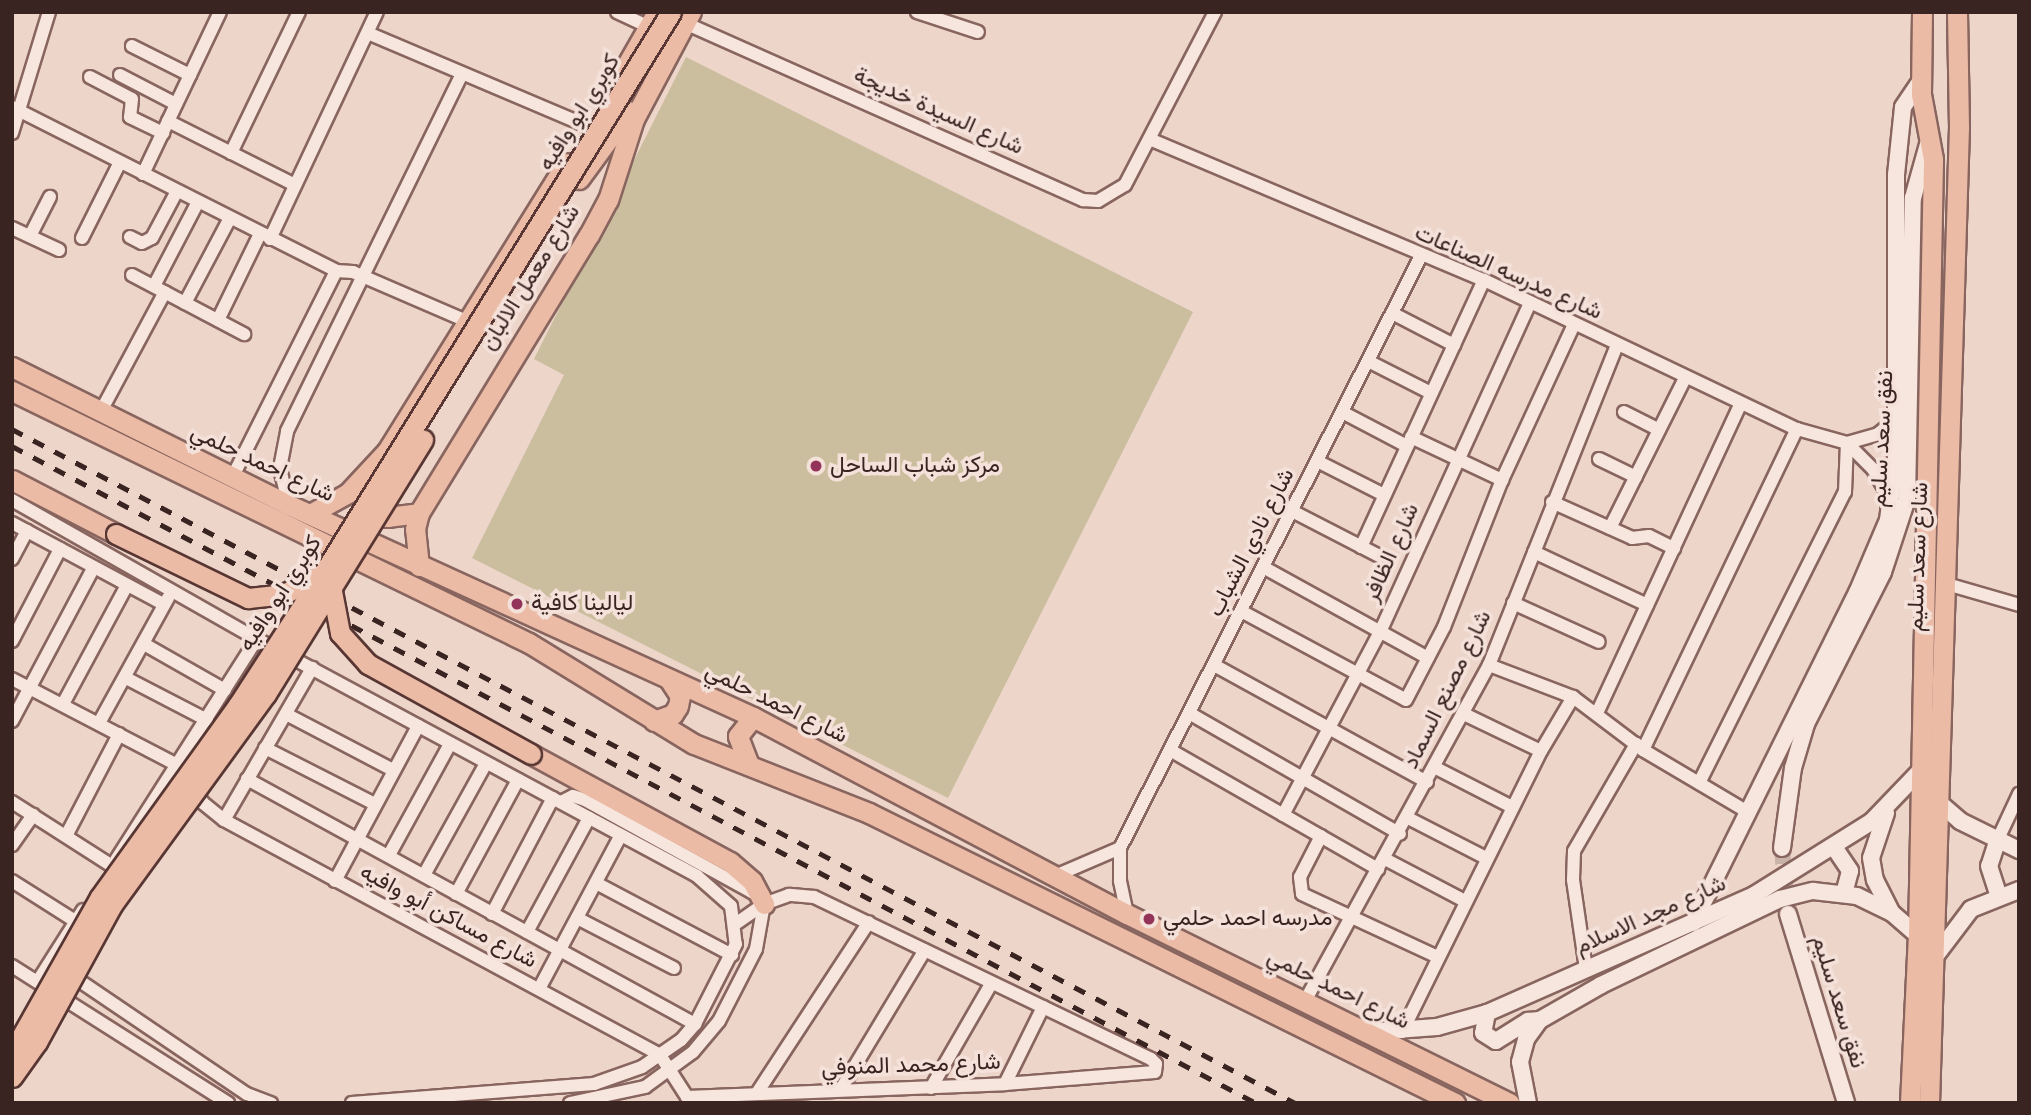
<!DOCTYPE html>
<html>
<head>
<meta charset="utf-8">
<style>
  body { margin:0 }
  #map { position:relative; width:2031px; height:1115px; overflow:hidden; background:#edd5ca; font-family:Spectral,Vazirmatn,serif }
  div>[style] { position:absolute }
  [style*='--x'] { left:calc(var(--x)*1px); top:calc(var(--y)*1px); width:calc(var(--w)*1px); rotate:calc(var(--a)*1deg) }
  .green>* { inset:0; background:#cbbe9e }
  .tertiary-tunnel>* { height:16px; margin-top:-8px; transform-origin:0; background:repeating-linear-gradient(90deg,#c9b2a8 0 16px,transparent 0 24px) }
  .roads { filter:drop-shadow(2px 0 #88655f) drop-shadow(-2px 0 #88655f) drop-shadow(0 2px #88655f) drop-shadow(0 -2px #88655f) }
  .minor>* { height:12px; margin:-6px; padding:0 6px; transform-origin:6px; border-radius:6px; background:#f7e6dd }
  .tertiary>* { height:16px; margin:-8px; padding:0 8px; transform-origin:8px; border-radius:8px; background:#f7e6dd }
  .primary>* { height:19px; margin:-9.5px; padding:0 9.5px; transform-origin:9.5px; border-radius:9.5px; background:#ecbba6 }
  .rail>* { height:4.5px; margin-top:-2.25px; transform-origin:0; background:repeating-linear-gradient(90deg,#3a2422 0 12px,transparent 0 24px) }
  .bridges { filter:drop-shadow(2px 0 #573633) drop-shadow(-2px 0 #573633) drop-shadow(0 2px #573633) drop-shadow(0 -2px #573633) }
  .primary-bridge>* { height:19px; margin:-9.5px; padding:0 9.5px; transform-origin:9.5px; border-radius:9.5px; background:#ecbba6 }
  .dots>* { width:19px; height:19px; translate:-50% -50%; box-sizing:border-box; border:4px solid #f4e2da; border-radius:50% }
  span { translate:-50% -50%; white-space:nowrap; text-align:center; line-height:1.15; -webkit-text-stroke:7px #f4e2da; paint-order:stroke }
  .street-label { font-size:23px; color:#3a2422 }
  .poi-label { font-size:23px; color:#3a2422 }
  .left { translate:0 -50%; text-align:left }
  .frame { position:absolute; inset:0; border:14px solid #3a2422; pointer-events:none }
</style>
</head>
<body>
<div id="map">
  <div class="green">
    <i style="clip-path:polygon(686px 57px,1193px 312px,948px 798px,472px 558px,564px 375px,534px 359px)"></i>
  </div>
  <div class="tertiary-tunnel">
    <i style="--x:1782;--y:848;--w:60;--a:85.2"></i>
  </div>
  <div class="roads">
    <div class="minor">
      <i style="--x:617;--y:12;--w:35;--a:25"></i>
      <i style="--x:917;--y:12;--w:64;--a:18.2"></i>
      <i style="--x:685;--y:23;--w:436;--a:24"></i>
      <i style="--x:1083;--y:200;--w:15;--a:4"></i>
      <i style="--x:1098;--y:201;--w:31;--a:-31"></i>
      <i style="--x:1125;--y:185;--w:195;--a:-62.5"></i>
      <i style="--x:368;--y:33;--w:240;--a:23"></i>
      <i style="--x:132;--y:46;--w:65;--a:26.6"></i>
      <i style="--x:120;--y:75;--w:63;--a:27.4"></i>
      <i style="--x:90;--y:77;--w:47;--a:27.6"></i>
      <i style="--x:132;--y:99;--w:18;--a:96"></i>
      <i style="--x:130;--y:117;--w:37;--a:26"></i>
      <i style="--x:12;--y:107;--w:363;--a:26.8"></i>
      <i style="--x:336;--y:271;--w:17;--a:3"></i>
      <i style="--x:353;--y:272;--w:123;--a:23.4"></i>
      <i style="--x:168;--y:121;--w:142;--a:26.7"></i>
      <i style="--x:12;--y:133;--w:127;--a:-73"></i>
      <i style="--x:1152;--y:140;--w:360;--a:22.9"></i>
      <i style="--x:1484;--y:280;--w:347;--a:25.5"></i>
      <i style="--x:1797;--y:429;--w:52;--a:15.6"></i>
      <i style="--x:1847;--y:443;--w:32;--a:-16"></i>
      <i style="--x:1878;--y:434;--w:22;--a:-39"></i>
      <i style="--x:231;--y:153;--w:157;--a:-64.3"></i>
      <i style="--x:143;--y:174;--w:179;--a:-64.6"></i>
      <i style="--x:12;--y:228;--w:52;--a:25.1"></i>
      <i style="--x:30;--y:236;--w:44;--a:-62.9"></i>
      <i style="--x:130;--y:237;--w:13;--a:27"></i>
      <i style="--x:142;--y:243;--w:11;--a:-27"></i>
      <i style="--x:152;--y:238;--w:53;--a:-62"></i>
      <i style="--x:82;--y:238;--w:85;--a:-63.4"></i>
      <i style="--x:270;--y:239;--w:251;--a:-64.8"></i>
      <i style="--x:132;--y:275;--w:127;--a:27.8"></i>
      <i style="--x:154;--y:286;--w:95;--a:-62.4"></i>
      <i style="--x:185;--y:303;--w:96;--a:-62.1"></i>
      <i style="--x:1392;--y:313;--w:70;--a:27.3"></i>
      <i style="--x:218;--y:320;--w:96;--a:-64"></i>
      <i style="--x:1368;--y:361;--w:71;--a:26.9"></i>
      <i style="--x:1342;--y:412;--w:73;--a:27.6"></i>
      <i style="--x:1624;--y:412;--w:39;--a:27"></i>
      <i style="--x:100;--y:413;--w:137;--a:-61.8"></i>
      <i style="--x:1411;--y:437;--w:101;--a:25.3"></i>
      <i style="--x:1847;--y:443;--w:37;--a:45"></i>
      <i style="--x:1873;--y:469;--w:36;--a:60"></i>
      <i style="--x:1599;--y:459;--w:41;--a:25.9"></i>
      <i style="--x:1317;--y:461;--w:75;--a:26.9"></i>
      <i style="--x:232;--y:478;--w:232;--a:-63.3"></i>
      <i style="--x:12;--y:500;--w:282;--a:29.6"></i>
      <i style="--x:257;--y:639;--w:500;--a:28.3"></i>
      <i style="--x:697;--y:876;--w:45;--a:41.4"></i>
      <i style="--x:731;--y:906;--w:38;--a:83"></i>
      <i style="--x:736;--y:944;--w:90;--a:117.1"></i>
      <i style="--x:695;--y:1024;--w:21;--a:131"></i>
      <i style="--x:681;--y:1040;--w:47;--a:145.3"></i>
      <i style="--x:642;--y:1067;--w:51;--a:160.5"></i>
      <i style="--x:594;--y:1084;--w:243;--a:175.5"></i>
      <i style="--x:1552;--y:502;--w:88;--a:24.2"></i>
      <i style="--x:1632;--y:538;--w:17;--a:-7"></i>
      <i style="--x:1649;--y:536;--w:28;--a:26"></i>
      <i style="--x:289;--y:505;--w:38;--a:-104"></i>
      <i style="--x:280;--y:468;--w:38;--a:-79"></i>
      <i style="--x:287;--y:431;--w:398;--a:-63.9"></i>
      <i style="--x:1292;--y:511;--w:98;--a:27.3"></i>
      <i style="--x:12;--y:523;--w:171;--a:28.2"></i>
      <i style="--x:1610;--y:528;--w:168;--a:-63.4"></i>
      <i style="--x:1361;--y:547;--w:294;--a:-65.3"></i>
      <i style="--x:1534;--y:552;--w:125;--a:25.1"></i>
      <i style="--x:12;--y:559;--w:32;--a:-62"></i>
      <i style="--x:1263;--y:567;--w:188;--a:28.9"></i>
      <i style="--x:1943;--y:583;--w:79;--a:16.1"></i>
      <i style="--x:1513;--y:603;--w:94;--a:24.4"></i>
      <i style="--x:1241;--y:611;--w:187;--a:28.3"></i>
      <i style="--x:1406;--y:700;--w:82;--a:-62.5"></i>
      <i style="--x:1444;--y:627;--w:158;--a:-68.5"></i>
      <i style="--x:1502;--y:480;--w:172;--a:-65.2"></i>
      <i style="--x:12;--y:641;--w:104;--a:-62.4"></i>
      <i style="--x:144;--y:644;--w:93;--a:29.6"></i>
      <i style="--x:1214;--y:665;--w:243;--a:28.8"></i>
      <i style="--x:1489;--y:665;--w:90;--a:20.9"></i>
      <i style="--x:1573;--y:697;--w:88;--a:37.1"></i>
      <i style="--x:1643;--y:750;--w:122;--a:30.6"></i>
      <i style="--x:126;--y:678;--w:91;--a:27.4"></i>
      <i style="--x:12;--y:679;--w:186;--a:27.5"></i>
      <i style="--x:177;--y:765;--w:46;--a:55.6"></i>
      <i style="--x:203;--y:803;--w:27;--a:39"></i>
      <i style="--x:224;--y:820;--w:495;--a:28.3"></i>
      <i style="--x:660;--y:1055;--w:50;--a:57.3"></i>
      <i style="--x:687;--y:1097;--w:318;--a:-2.3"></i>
      <i style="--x:1005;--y:1084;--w:150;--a:-4.6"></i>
      <i style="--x:1155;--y:1072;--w:8;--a:-83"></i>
      <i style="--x:1156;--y:1064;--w:7;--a:-135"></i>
      <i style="--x:1151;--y:1059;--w:374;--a:-154.3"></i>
      <i style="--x:814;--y:897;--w:25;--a:-175"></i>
      <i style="--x:789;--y:895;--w:27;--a:160"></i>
      <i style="--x:764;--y:904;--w:33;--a:145"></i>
      <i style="--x:63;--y:704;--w:135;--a:-61.7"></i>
      <i style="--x:1598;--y:711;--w:337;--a:-65.1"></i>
      <i style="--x:1189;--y:713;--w:243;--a:29.8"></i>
      <i style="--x:286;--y:714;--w:121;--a:27.6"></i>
      <i style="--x:1464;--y:714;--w:85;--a:25.7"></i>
      <i style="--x:12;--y:721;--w:174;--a:-62"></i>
      <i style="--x:99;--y:723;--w:143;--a:-61.1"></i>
      <i style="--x:265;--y:748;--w:123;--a:27"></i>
      <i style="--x:1170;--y:750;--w:240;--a:29.8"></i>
      <i style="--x:1643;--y:750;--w:356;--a:-64.4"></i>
      <i style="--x:1434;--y:767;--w:88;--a:27.1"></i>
      <i style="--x:247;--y:779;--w:511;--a:28.67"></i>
      <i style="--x:1699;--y:783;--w:326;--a:-63.4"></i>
      <i style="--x:1845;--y:492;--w:49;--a:-87.7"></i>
      <i style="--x:12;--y:802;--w:119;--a:32.6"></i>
      <i style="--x:561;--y:802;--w:13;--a:-27"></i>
      <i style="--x:573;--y:796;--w:13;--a:18"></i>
      <i style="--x:585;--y:800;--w:196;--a:28.9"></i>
      <i style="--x:1283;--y:815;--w:207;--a:-62.1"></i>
      <i style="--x:1380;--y:632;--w:362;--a:-65.5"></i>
      <i style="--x:1408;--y:818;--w:88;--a:27.1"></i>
      <i style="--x:224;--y:820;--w:176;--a:-59.9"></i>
      <i style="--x:66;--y:836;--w:115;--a:-62.5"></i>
      <i style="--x:1321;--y:836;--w:46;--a:117.1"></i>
      <i style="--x:1300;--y:877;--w:17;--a:83"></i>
      <i style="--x:1302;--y:894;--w:150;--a:24.9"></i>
      <i style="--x:1998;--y:839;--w:50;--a:-65"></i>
      <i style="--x:12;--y:845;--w:37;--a:-55"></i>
      <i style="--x:389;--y:855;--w:127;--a:-61.2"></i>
      <i style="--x:1385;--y:859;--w:90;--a:27.7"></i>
      <i style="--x:116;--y:860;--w:262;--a:-57.5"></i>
      <i style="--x:424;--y:875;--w:128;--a:-61"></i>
      <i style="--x:1055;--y:876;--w:71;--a:-23.3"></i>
      <i style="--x:12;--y:881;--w:75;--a:32.4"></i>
      <i style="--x:335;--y:881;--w:176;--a:-61.8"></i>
      <i style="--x:596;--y:883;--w:154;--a:27.9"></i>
      <i style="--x:456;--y:894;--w:130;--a:-61.5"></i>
      <i style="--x:492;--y:914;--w:131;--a:-62.3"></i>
      <i style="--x:1127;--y:914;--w:34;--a:-102"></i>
      <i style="--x:1120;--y:881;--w:33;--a:-90"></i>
      <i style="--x:1120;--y:848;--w:664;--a:-63.05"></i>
      <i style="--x:577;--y:918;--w:109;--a:27.3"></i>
      <i style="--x:527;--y:932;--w:130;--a:-61.5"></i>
      <i style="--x:12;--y:966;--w:256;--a:32.4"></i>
      <i style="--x:1586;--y:969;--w:90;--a:-98.3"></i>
      <i style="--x:1573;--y:880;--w:29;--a:-88"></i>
      <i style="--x:1574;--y:851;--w:124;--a:-59.9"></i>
      <i style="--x:68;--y:973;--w:216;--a:34.1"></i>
      <i style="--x:247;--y:1094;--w:26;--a:21"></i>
      <i style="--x:38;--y:981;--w:84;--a:-57.6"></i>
      <i style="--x:539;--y:989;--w:174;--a:-62"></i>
      <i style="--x:1305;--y:1001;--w:383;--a:-61.3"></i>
      <i style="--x:1489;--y:665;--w:345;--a:-68.2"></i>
      <i style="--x:1402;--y:1032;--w:313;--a:-63.7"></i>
      <i style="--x:1541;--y:751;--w:63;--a:-59.3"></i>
      <i style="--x:1005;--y:1084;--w:86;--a:-63.7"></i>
      <i style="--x:931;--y:1088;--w:120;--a:-60"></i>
      <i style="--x:841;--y:1089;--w:162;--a:-58.9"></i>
      <i style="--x:757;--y:1093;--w:204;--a:-56.8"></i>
      <i style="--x:570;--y:1103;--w:77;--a:-12"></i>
      <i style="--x:645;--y:1087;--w:59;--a:-36.1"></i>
      <i style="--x:693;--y:1052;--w:40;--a:-50"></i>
      <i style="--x:719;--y:1021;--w:81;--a:-62.8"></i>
      <i style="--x:756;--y:949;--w:46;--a:-79.9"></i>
    </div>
    <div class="tertiary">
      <i style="--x:1935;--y:799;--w:33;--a:41"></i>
      <i style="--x:1960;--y:821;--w:66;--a:26.2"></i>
      <i style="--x:1886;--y:813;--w:47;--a:108.4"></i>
      <i style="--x:1871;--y:858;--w:22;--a:80"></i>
      <i style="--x:1875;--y:880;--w:34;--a:63"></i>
      <i style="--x:1998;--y:839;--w:28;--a:108"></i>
      <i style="--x:1989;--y:866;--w:32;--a:72"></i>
      <i style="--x:1834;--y:847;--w:29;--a:56"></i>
      <i style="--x:1850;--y:871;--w:23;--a:105"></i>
      <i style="--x:1782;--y:848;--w:81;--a:-82.2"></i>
      <i style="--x:1793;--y:768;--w:46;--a:-73.5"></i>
      <i style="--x:1806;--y:724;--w:170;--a:-63.1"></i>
      <i style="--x:1883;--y:572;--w:77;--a:-71.8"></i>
      <i style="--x:1907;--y:499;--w:301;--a:-88.9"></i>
      <i style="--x:1913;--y:198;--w:63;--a:-74.4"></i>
      <i style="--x:1788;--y:914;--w:198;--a:72.9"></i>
      <i style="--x:1693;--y:923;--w:369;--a:-63.6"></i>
      <i style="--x:1857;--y:593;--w:79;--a:-67"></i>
      <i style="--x:1888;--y:520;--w:64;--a:-82.8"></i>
      <i style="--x:1896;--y:457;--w:282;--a:-90"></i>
      <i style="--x:1896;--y:175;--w:68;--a:-84.1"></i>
      <i style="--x:1903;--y:107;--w:32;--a:-56"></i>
      <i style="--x:1934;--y:958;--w:61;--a:-52.9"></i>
      <i style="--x:1971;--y:909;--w:52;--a:-21.6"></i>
      <i style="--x:1487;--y:1013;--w:20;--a:101"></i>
      <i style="--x:1483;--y:1033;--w:15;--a:32"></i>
      <i style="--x:1496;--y:1041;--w:38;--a:-32"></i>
      <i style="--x:1528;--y:1021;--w:12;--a:-5"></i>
      <i style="--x:1369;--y:1032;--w:68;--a:-4.2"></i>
      <i style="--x:1437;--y:1027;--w:52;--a:-15.6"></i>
      <i style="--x:1487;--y:1013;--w:292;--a:-23.8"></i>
      <i style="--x:1754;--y:895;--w:138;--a:-32"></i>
      <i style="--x:1871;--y:822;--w:69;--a:-46.2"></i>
      <i style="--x:1528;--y:1103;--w:42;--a:-101"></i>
      <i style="--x:1520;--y:1062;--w:24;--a:-75"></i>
      <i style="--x:1526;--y:1039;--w:24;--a:-54"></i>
      <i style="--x:1540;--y:1020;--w:70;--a:-29.8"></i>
      <i style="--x:1601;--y:985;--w:199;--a:-25.7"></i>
      <i style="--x:1780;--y:899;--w:34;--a:-14"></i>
      <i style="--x:1813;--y:891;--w:44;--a:6.5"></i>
      <i style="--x:1857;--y:896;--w:39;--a:26"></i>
      <i style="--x:1892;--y:913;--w:35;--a:41"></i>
    </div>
    <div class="primary">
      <i style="--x:621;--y:75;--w:73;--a:-60.3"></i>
      <i style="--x:579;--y:179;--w:84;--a:-53.7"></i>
      <i style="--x:12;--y:367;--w:309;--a:26.5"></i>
      <i style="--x:289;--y:505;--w:510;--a:24.56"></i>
      <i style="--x:753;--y:717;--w:423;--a:27.8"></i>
      <i style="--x:1127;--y:914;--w:427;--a:26.3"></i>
      <i style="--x:12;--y:391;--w:575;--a:25.99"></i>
      <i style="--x:529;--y:643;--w:193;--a:31.5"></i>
      <i style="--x:694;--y:744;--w:188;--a:21.5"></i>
      <i style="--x:869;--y:813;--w:654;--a:26.33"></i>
      <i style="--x:12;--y:480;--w:117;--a:27.4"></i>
      <i style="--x:364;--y:508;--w:25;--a:21"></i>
      <i style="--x:387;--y:517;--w:32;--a:-7"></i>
      <i style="--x:310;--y:514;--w:43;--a:-28.9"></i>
      <i style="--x:348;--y:493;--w:57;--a:-47.1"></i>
      <i style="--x:387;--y:451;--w:339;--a:-58.1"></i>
      <i style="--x:419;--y:566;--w:37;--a:-96"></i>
      <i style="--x:415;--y:529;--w:16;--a:-76"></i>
      <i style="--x:419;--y:513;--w:326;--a:-58.6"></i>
      <i style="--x:589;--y:235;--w:40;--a:-62"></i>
      <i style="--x:608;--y:200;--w:85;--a:-72.2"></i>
      <i style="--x:634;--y:119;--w:121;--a:-62"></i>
      <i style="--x:654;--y:721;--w:20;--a:-20"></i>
      <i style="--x:673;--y:714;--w:9;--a:-58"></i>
      <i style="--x:678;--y:706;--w:10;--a:-79"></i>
      <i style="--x:680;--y:696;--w:20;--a:-123"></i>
      <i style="--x:531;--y:754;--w:226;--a:28.5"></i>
      <i style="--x:730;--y:862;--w:29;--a:41"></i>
      <i style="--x:752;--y:881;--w:26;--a:62"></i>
      <i style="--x:749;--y:765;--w:31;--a:-111"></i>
      <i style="--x:738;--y:736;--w:24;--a:-52"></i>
      <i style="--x:1910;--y:1103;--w:167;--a:-87.3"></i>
      <i style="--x:1918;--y:936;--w:777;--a:-88.89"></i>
      <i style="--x:1933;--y:159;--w:66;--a:-100.5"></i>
      <i style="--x:1921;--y:94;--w:82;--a:-89.3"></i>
      <i style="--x:1929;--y:1103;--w:976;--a:-88.24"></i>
      <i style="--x:1959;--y:127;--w:115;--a:-91"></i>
    </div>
  </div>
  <div class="rail">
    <i style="--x:12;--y:429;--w:1449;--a:27.71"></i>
    <i style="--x:12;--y:446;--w:1407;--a:27.84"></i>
  </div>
  <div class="bridges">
    <div class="primary-bridge">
      <i style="--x:116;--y:534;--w:147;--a:25.9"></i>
      <i style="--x:248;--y:598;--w:36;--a:-6"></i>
      <i style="--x:284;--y:594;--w:43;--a:-27.8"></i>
      <i style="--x:332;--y:591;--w:43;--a:79.2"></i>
      <i style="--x:340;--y:633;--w:42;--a:47.9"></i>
      <i style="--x:368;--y:664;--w:186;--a:28.9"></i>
      <i style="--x:12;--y:1053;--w:179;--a:-60.6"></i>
      <i style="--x:100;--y:897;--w:236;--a:-54.3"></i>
      <i style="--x:238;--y:705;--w:156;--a:-57"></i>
      <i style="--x:323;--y:574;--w:661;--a:-58.23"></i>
      <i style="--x:12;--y:1077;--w:43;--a:-54.5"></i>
      <i style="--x:37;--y:1042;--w:156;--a:-61.3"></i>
      <i style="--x:112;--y:905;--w:261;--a:-53.9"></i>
      <i style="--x:266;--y:694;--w:299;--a:-58.3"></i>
    </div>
  </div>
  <div class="dots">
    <i style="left:816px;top:466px;background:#94335a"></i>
    <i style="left:517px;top:604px;background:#94335a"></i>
    <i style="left:1149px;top:919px;background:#94335a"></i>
  </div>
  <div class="street-label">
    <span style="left:938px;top:112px;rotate:24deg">شارع السيدة خديجة</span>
    <span style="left:580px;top:113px;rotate:-58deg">كوبري ابو وافيه</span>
    <span style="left:1508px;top:273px;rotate:24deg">شارع مدرسه الصناعات</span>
    <span style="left:531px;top:278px;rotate:-58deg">شارع معمل الالبان</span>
    <span style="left:1883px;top:439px;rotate:-87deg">نفق سعد سليم</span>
    <span style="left:262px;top:464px;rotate:25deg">شارع احمد حلمي</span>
    <span style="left:1252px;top:543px;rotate:-63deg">شارع نادي الشباب</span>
    <span style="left:1392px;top:553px;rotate:-66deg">شارع الظافر</span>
    <span style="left:1919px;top:557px;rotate:-88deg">شارع سعد سليم</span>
    <span style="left:281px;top:594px;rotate:-57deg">كوبري ابو وافيه</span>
    <span style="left:1448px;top:690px;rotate:-64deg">شارع مصنع السماد</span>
    <span style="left:776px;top:704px;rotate:26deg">شارع احمد حلمي</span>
    <span style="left:1651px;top:916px;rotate:-24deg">شارع مجد الاسلام</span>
    <span style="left:448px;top:917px;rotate:28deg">شارع مساكن أبو وافيه</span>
    <span style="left:1338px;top:990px;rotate:26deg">شارع احمد حلمي</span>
    <span style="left:1838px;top:1002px;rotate:73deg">نفق سعد سليم</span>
    <span style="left:911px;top:1066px;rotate:-2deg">شارع محمد المنوفي</span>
  </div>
  <div class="poi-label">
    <span class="left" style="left:830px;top:466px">مركز شباب الساحل</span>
    <span class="left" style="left:531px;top:604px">ليالينا كافية</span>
    <span class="left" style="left:1163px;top:919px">مدرسه احمد حلمي</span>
  </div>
  <div class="frame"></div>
</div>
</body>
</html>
